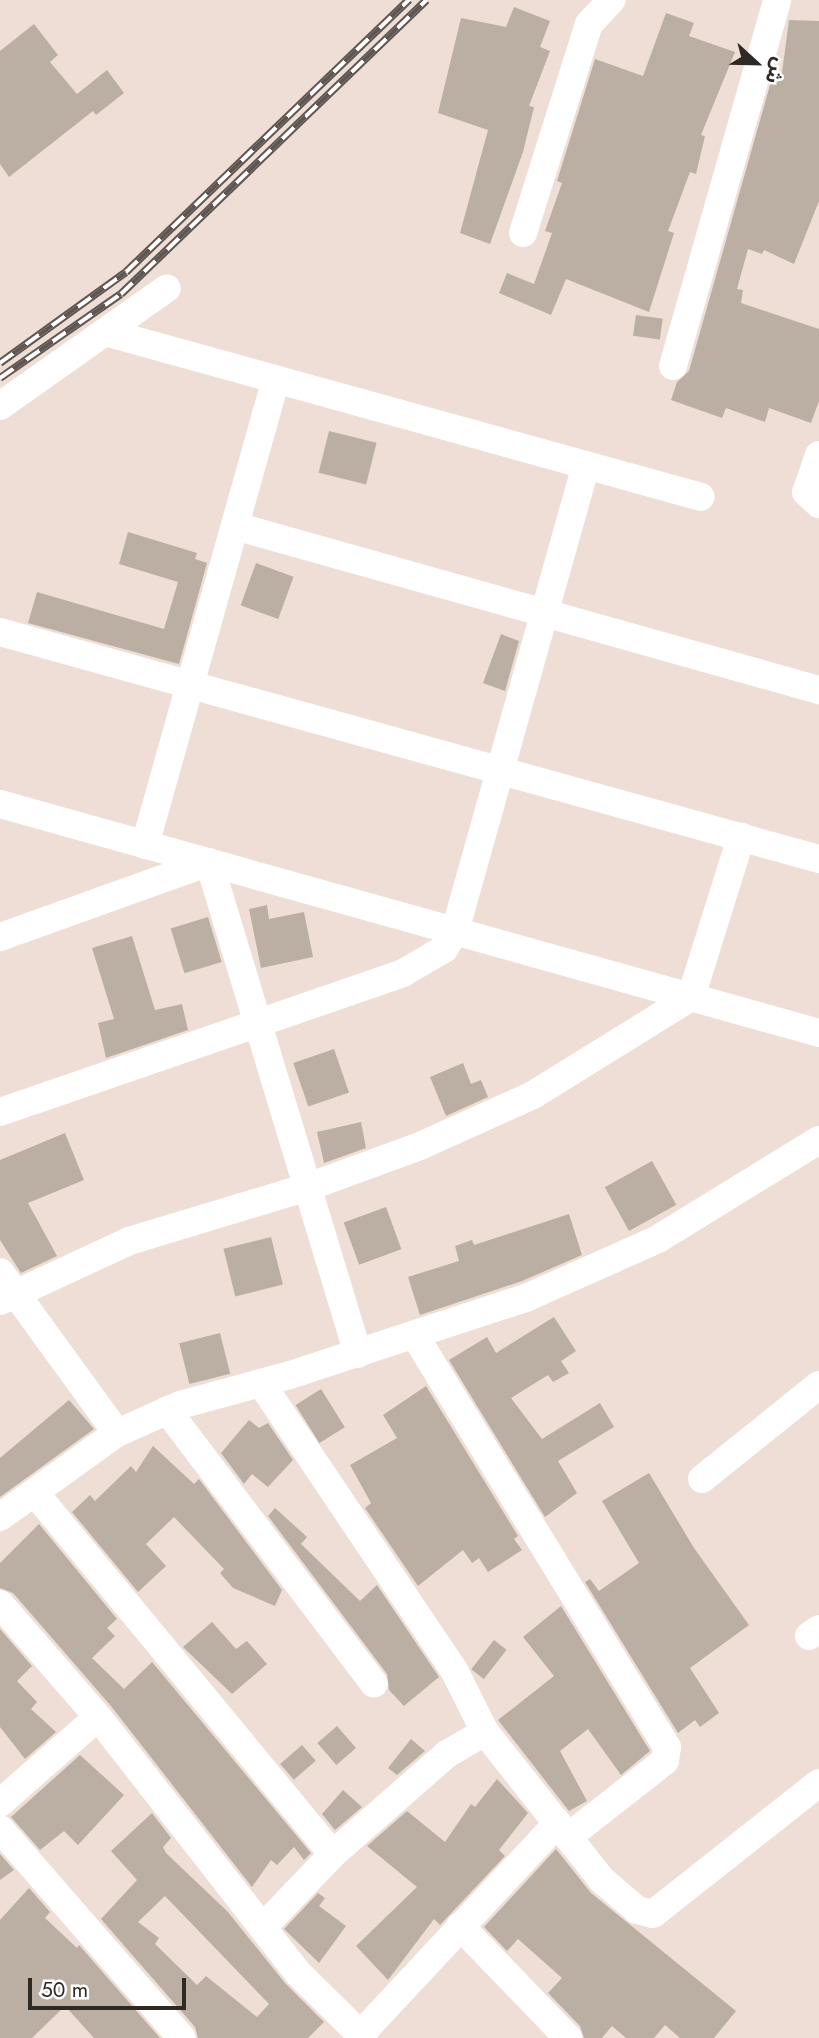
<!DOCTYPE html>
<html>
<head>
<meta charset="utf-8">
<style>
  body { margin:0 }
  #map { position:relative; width:819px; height:2038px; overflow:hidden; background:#efded5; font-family:Jost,"Noto Sans Arabic",sans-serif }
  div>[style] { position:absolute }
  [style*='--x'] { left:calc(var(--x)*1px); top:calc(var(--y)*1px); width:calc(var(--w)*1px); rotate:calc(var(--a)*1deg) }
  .building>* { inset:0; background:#baafa2; transform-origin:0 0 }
  .minor>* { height:28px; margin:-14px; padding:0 14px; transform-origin:14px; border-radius:14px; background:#fff }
  .rail>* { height:8px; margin-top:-4px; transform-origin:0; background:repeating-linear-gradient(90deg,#fff 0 16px,#5f5652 0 32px); box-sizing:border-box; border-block:2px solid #5f5652 }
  span { translate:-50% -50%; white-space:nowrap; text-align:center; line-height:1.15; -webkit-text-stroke:6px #fff; paint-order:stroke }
  .north { position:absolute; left:721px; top:28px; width:70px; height:70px; -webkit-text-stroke:5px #fff; paint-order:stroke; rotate:112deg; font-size:19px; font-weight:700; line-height:28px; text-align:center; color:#2f2926 }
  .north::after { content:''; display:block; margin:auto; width:24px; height:32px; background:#2f2926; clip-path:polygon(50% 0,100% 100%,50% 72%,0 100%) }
  .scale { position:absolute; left:28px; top:1978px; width:158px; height:32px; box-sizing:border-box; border:4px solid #2f2926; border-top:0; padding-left:9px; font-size:21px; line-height:24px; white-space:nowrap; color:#2f2926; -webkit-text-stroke:5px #fff; paint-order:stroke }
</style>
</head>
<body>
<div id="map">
  <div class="building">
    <i style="clip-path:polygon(514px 7px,550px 21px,540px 47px,550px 51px,529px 106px,534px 107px,523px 152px,490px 244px,460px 233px,488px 130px,438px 113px,461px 18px,506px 27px)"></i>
    <i style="clip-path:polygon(666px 13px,694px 23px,689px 36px,735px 52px,701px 135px,705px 136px,696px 174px,690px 172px,668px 231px,674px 233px,649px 312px,566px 279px,551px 315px,499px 293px,507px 273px,534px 284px,552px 233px,545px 231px,562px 183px,557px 181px,595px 59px,643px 76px)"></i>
    <i style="clip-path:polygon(789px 20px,819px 21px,819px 201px,794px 264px,764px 250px,762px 254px,748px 249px,737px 289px,743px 290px,741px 303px,819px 329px,819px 401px,811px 423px,769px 408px,765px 422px,726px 408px,722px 418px,671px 400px,677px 382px,689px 371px,774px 71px,782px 73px)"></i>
    <i style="clip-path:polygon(34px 24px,58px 55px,50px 62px,77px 94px,107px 70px,124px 93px,96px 115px,93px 111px,9px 177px,0 164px,0 51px)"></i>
    <i style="left:636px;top:315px;width:27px;height:21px;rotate:8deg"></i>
    <i style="left:329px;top:431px;width:49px;height:43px;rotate:14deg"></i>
    <i style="clip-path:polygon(128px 532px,197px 553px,195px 559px,207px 563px,179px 664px,28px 623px,37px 592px,164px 629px,178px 582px,119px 564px)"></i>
    <i style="left:256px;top:563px;width:40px;height:45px;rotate:20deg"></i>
    <i style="clip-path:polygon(501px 634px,519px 641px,505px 691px,483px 683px)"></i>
    <i style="clip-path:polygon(267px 905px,269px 919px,304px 912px,313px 957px,261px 968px,249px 909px)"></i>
    <i style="left:208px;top:917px;width:47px;height:39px;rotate:73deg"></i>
    <i style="clip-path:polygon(132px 936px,155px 1010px,182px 1004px,188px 1030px,106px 1058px,98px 1023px,114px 1019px,92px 948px)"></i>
    <i style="left:334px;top:1049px;width:46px;height:43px;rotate:71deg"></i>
    <i style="clip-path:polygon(463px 1063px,471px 1084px,481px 1080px,488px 1097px,446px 1116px,430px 1077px)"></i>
    <i style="clip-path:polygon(361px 1122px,366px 1148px,324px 1163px,317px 1132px)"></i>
    <i style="clip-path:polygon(65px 1133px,84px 1180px,28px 1203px,57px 1256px,21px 1273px,0 1240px,0 1160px)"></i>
    <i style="left:652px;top:1161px;width:50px;height:54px;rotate:61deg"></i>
    <i style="left:386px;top:1207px;width:45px;height:45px;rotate:70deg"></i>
    <i style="clip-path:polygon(569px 1214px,582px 1255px,522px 1281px,420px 1315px,408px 1277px,459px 1261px,455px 1246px,472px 1240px,474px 1245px)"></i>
    <i style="left:271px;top:1237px;width:49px;height:49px;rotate:76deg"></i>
    <i style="clip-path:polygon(554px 1317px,576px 1351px,561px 1361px,569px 1373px,553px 1382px,548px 1375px,511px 1398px,542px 1439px,600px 1403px,614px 1427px,558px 1461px,577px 1493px,545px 1517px,449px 1360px,487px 1337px,496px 1353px)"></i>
    <i style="left:220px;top:1333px;width:42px;height:42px;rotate:76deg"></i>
    <i style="clip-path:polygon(426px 1386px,518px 1536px,514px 1539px,522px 1550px,488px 1572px,479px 1558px,472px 1563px,463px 1550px,418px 1586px,365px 1508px,371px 1503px,350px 1465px,397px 1438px,383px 1415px)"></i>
    <i style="left:321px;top:1389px;width:45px;height:30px;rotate:58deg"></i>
    <i style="clip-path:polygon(69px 1400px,94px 1429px,0 1497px,0 1458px)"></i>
    <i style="clip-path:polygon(249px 1420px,259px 1428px,268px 1423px,293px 1460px,268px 1487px,252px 1474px,244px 1484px,221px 1453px)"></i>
    <i style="clip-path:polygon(153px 1446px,194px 1484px,199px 1479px,282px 1590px,275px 1606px,233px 1588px,220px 1573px,224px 1569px,174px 1517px,146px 1544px,166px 1566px,138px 1592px,72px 1512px,90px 1495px,95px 1501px,131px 1466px,136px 1472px)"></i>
    <i style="clip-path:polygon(649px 1473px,694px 1548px,749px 1625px,690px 1668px,719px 1713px,700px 1727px,695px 1720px,678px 1733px,585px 1582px,590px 1579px,599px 1591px,639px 1563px,602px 1501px)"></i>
    <i style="clip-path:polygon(275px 1508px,307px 1537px,301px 1544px,360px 1601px,377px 1585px,439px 1677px,404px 1706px,389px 1690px,387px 1674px,268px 1516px)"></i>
    <i style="clip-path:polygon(39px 1524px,117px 1619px,107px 1628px,115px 1636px,92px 1658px,124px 1689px,152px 1662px,311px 1853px,304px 1860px,294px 1847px,277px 1865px,271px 1860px,252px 1887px,111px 1706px,13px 1593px,0 1588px,0 1563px)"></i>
    <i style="clip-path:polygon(561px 1606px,650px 1751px,621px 1775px,588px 1729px,560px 1751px,587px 1801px,569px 1811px,498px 1720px,554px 1676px,523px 1637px)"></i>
    <i style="clip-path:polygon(212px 1622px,236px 1649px,247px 1641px,267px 1664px,232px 1694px,183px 1647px)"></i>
    <i style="clip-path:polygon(0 1629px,32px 1666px,17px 1681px,37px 1702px,31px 1709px,56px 1732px,25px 1759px,0 1727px)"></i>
    <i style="left:494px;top:1640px;width:16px;height:37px;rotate:38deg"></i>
    <i style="left:337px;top:1726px;width:29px;height:26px;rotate:49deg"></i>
    <i style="clip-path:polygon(411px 1739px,425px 1751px,397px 1775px,388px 1768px)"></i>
    <i style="left:302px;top:1745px;width:21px;height:29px;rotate:49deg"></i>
    <i style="clip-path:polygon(80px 1755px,124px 1795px,78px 1845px,64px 1831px,40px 1850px,11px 1817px)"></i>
    <i style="clip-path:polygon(497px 1779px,528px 1813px,499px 1850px,505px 1856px,440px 1925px,434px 1919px,388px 1980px,356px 1946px,417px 1887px,367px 1846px,407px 1811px,445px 1842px,471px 1804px,475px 1807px)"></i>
    <i style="clip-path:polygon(343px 1790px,362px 1807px,335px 1830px,322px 1814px)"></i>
    <i style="clip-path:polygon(evenodd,152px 1813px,171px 1838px,163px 1847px,166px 1853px,227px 1911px,285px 1983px,324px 2022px,308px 2038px,198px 2038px,195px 2027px,101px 1919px,137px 1880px,111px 1851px,152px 1813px,165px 1896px,269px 2004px,257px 2017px,206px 1976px,197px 1985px,155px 1944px,159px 1938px,138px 1922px,165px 1896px)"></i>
    <i style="clip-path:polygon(556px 1849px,591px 1893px,736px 2011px,714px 2038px,680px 2038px,665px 2025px,654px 2038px,626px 2038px,612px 2026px,602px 2038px,584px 2038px,580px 2026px,548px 1993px,562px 1978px,518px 1939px,507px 1951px,484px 1927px)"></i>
    <i style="clip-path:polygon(0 1854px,14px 1870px,0 1880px)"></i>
    <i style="clip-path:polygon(29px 1888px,50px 1912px,45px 1918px,77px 1948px,79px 1945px,160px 2038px,94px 2038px,65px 2006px,32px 2038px,0 2038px,0 1920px)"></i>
    <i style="clip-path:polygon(318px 1893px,325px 1898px,319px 1906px,346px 1926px,319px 1963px,284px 1929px)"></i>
  </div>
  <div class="minor">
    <i style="--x:523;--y:233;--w:219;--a:-72.5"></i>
    <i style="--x:589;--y:24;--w:33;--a:-47"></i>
    <i style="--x:105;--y:332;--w:618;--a:15.47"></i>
    <i style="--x:673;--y:366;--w:380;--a:-74.1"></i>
    <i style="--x:0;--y:406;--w:204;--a:-35.2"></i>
    <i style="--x:819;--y:455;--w:39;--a:109"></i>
    <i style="--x:806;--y:492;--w:18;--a:43"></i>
    <i style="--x:235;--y:526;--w:607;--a:15.69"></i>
    <i style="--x:0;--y:632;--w:850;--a:15.49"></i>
    <i style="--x:0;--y:804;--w:850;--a:15.62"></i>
    <i style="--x:145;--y:845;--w:483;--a:-74.3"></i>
    <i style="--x:0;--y:937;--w:222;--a:-19.7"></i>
    <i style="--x:209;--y:862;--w:514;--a:73.15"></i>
    <i style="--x:0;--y:1112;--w:426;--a:-19"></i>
    <i style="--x:403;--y:973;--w:48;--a:-30.3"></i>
    <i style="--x:444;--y:949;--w:21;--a:-59"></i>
    <i style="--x:455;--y:931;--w:484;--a:-74.3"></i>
    <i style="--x:0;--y:1272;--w:199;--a:54"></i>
    <i style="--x:0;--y:1301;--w:142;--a:-24.9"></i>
    <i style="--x:129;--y:1241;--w:187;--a:-16.8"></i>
    <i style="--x:308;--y:1187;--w:119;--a:-20.1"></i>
    <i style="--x:420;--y:1146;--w:124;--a:-24.3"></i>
    <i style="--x:533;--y:1095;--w:186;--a:-31.8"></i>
    <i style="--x:691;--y:997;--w:168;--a:-72.6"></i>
    <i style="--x:261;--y:1383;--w:346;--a:56.1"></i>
    <i style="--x:454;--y:1670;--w:69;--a:63.4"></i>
    <i style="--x:485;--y:1732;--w:134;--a:51.7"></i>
    <i style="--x:568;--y:1837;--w:123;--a:-38.1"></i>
    <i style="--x:665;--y:1761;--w:14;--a:-82"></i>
    <i style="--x:667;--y:1747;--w:482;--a:-121.5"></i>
    <i style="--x:167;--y:1410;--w:343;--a:52.9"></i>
    <i style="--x:702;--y:1479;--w:150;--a:-38.8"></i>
    <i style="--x:35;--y:1493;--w:468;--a:50.5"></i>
    <i style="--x:0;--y:1517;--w:144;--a:-35.7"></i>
    <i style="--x:117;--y:1433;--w:69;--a:-24"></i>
    <i style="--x:180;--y:1405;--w:114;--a:-15.3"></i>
    <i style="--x:290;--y:1375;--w:250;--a:-18.1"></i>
    <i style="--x:528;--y:1297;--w:142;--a:-24"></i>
    <i style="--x:658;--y:1239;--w:189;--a:-31.6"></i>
    <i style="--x:0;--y:1604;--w:150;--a:49.1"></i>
    <i style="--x:98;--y:1717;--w:325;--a:52"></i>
    <i style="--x:298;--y:1973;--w:93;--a:44.6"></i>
    <i style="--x:809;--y:1636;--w:12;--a:-35"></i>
    <i style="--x:0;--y:1803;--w:130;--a:-41.3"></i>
    <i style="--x:0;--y:1829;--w:277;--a:49"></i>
    <i style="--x:568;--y:1837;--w:55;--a:51.7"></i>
    <i style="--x:602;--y:1880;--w:46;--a:40.6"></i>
    <i style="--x:637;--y:1910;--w:16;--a:14"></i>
    <i style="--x:653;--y:1914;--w:211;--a:-38.3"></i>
    <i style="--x:460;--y:1926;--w:156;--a:46"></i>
    <i style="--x:263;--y:1927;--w:101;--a:-46.2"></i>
    <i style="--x:333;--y:1854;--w:152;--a:-41.3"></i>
    <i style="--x:447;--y:1754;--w:44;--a:-30.1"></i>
    <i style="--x:360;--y:2035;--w:290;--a:-47"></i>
  </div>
  <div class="rail">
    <i style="--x:0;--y:363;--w:155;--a:-35.8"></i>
    <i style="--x:126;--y:272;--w:393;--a:-43.9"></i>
    <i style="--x:0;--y:378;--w:147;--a:-34.8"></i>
    <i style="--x:121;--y:294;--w:424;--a:-43.9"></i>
  </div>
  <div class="north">ش</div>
  <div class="scale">50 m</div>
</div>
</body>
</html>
